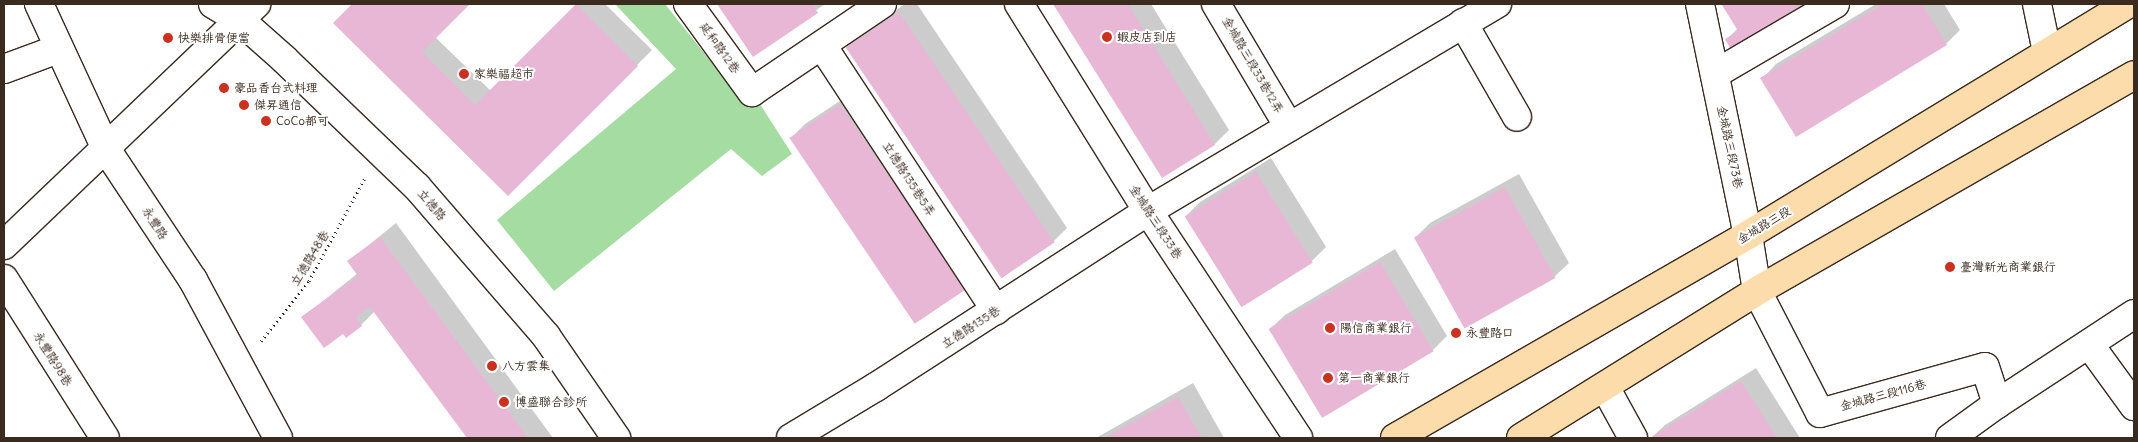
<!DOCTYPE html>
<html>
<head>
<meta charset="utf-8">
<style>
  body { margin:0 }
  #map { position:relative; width:2138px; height:442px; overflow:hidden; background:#fff; font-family:Delius,"LXGW WenKai TC",sans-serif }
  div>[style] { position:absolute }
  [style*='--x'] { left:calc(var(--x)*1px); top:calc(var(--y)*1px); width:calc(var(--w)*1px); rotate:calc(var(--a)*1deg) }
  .green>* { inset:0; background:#a5dca1 }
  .shadow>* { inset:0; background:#0003 }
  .building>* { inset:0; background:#e9b7d6; transform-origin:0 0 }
  .path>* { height:3px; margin-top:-1.5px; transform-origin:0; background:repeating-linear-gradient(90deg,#3b2a1e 0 1px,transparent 0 5px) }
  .roads { filter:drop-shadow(1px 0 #3b2a1e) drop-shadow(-1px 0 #3b2a1e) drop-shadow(0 1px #3b2a1e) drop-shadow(0 -1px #3b2a1e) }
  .minor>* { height:28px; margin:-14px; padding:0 14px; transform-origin:14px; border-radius:14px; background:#fff }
  .major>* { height:28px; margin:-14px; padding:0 14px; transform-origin:14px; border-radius:14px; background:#fddcac }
  .dots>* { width:14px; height:14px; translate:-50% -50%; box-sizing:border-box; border:2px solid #fff; border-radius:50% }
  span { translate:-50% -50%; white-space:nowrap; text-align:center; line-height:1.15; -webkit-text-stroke:4px #fff; paint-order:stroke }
  .poi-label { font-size:12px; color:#3b2a1e }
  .left { translate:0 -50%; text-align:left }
  .street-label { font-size:12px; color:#3b2a1e }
  .frame { position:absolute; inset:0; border:5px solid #3b2a1e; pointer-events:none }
</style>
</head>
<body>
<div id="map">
  <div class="green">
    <i style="clip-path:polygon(615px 4px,665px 4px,745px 104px,758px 101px,792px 154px,762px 176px,731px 149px,554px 291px,497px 220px,676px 69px)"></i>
  </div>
  <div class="shadow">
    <i style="clip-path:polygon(354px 4px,468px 4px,435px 37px,491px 91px,578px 4px,605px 4px,652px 50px,508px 194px,335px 23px)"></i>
    <i style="clip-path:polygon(718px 4px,825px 4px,753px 55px)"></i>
    <i style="clip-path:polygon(905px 4px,917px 4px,1067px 228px,1052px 243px,846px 47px,861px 33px)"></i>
    <i style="clip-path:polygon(1055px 4px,1151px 4px,1229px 130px,1215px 144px,1162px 176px)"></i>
    <i style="clip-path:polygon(1726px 4px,1833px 4px,1726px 40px,1738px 28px)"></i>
    <i style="clip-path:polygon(1876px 4px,1944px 4px,1960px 30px,1946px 44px,1762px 79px,1776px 64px)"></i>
    <i style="clip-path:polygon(855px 91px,978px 275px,963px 289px,914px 322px,791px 138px,805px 124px)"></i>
    <i style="clip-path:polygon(1271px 158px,1326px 247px,1312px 261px,1186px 216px,1200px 202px)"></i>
    <i style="clip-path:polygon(1519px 174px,1569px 263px,1554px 277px,1415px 238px,1430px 223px)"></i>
    <i style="clip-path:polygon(396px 223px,553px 438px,469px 438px,375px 311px,361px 325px,344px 332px,303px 317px,358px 273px,349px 261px)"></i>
    <i style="clip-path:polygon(1395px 249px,1447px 336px,1433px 350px,1270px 329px,1285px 315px)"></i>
    <i style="clip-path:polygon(1756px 368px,1800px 438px,1651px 438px,1665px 425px)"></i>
    <i style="clip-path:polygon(1193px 383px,1224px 438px,1096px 438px)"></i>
  </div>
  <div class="building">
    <i style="clip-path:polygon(352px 4px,470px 4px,422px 52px,475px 105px,576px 4px,638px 66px,508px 196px,333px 23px)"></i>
    <i style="clip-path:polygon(717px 4px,812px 4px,818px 13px,753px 57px)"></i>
    <i style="clip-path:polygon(1053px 4px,1128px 4px,1215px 145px,1162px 178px)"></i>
    <i style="clip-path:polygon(1725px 4px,1836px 4px,1738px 62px,1725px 39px,1738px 31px,1722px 5px)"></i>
    <i style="clip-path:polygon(1883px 4px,1922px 4px,1947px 45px,1796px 137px,1760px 78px)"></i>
    <i style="left:899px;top:12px;width:278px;height:64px;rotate:56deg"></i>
    <i style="left:840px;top:104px;width:224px;height:61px;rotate:56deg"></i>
    <i style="left:1256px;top:172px;width:107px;height:84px;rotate:58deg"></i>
    <i style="left:1505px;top:187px;width:104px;height:104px;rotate:61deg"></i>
    <i style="clip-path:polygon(380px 237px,437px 314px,528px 438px,467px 438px,370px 307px,356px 317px,362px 326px,346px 338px,343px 334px,324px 348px,301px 317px,358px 276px,347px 261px)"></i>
    <i style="left:1380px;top:262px;width:104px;height:130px;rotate:59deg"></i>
    <i style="clip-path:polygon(1741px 381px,1777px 438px,1650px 438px)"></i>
    <i style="clip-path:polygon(1178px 397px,1202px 438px,1104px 438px,1110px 435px)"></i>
  </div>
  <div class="path">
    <i style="--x:261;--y:341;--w:77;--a:-51.3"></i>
    <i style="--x:309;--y:281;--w:117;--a:-61.5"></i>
  </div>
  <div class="roads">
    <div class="minor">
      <i style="--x:39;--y:4;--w:160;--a:65.2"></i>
      <i style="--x:106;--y:149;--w:157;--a:56.4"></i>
      <i style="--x:193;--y:280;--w:179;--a:61.7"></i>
      <i style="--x:213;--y:4;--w:31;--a:31"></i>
      <i style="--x:240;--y:20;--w:60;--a:41.6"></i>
      <i style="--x:285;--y:60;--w:183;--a:43.9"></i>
      <i style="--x:417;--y:187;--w:197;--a:49.1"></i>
      <i style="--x:546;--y:336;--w:124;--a:55.5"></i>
      <i style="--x:688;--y:4;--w:109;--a:54"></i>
      <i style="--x:752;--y:92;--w:157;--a:-34.1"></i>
      <i style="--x:1019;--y:4;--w:244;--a:58.1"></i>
      <i style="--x:1148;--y:211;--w:272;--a:56.5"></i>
      <i style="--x:1216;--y:4;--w:143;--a:59.3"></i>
      <i style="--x:1700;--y:4;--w:236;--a:78.3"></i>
      <i style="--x:1748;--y:235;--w:57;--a:80.9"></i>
      <i style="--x:1757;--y:291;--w:137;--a:62.7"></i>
      <i style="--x:1820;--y:413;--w:171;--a:-15.6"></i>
      <i style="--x:1985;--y:367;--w:39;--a:72"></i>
      <i style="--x:2037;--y:4;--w:49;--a:78.2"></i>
      <i style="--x:1463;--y:23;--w:108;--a:60.1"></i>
      <i style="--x:823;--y:47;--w:315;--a:56.7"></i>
      <i style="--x:4;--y:69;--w:58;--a:-20.3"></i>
      <i style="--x:1715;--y:74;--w:139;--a:-30.3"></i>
      <i style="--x:4;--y:245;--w:349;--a:-43.7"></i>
      <i style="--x:4;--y:279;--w:188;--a:57.6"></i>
      <i style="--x:2089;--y:344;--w:77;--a:54"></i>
      <i style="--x:1605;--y:387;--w:58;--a:61.2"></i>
      <i style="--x:791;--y:438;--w:99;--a:-31"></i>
      <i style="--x:876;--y:387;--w:324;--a:-32.9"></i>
      <i style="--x:1148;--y:211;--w:406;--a:-30.7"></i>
      <i style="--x:1950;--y:438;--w:58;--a:-35.9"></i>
      <i style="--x:1997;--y:404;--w:164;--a:-33.3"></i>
    </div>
    <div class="major">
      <i style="--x:1395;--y:438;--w:407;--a:-29.9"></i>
      <i style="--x:1748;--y:235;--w:445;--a:-31.3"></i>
      <i style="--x:1521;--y:438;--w:278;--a:-31.9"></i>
      <i style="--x:1757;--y:291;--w:434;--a:-29.8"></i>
    </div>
  </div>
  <div class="dots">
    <i style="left:1107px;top:37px;background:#c8321e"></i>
    <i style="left:168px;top:38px;background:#c8321e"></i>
    <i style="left:464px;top:74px;background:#c8321e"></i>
    <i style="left:224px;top:88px;background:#c8321e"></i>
    <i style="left:244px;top:105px;background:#c8321e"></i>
    <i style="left:266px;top:121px;background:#c8321e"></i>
    <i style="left:1950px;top:267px;background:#c8321e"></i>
    <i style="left:1330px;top:328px;background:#c8321e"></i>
    <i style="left:1456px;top:333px;background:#c8321e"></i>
    <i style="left:492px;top:366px;background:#c8321e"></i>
    <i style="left:1328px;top:378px;background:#c8321e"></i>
    <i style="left:504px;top:402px;background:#c8321e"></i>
  </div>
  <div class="poi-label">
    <span class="left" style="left:1117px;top:37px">蝦皮店到店</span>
    <span class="left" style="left:178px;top:38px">快樂排骨便當</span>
    <span class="left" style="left:474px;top:74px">家樂福超市</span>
    <span class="left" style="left:234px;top:88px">豪品香台式料理</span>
    <span class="left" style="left:254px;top:105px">傑昇通信</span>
    <span class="left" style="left:276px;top:121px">CoCo都可</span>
    <span class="left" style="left:1960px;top:267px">臺灣新光商業銀行</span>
    <span class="left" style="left:1340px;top:328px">陽信商業銀行</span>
    <span class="left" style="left:1466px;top:333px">永豐路口</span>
    <span class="left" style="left:502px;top:366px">八方雲集</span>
    <span class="left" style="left:1338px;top:378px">第一商業銀行</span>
    <span class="left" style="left:515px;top:402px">博盛聯合診所</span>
  </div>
  <div class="street-label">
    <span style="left:720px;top:48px;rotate:54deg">延和路12巷</span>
    <span style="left:1253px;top:65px;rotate:60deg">金城路三段33巷12弄</span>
    <span style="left:1730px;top:147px;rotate:78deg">金城路三段73巷</span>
    <span style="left:909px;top:179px;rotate:57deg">立德路135巷5弄</span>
    <span style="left:432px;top:205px;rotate:49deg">立德路</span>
    <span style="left:1156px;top:222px;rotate:57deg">金城路三段33巷</span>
    <span style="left:155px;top:223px;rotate:57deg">永豐路</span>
    <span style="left:1764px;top:225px;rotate:-31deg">金城路三段</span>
    <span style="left:310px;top:258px;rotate:-59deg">立德路48巷</span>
    <span style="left:971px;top:327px;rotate:-33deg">立德路135巷</span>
    <span style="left:53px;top:359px;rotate:58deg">永豐路98巷</span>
    <span style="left:1883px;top:395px;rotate:-15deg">金城路三段116巷</span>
  </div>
  <div class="frame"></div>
</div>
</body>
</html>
